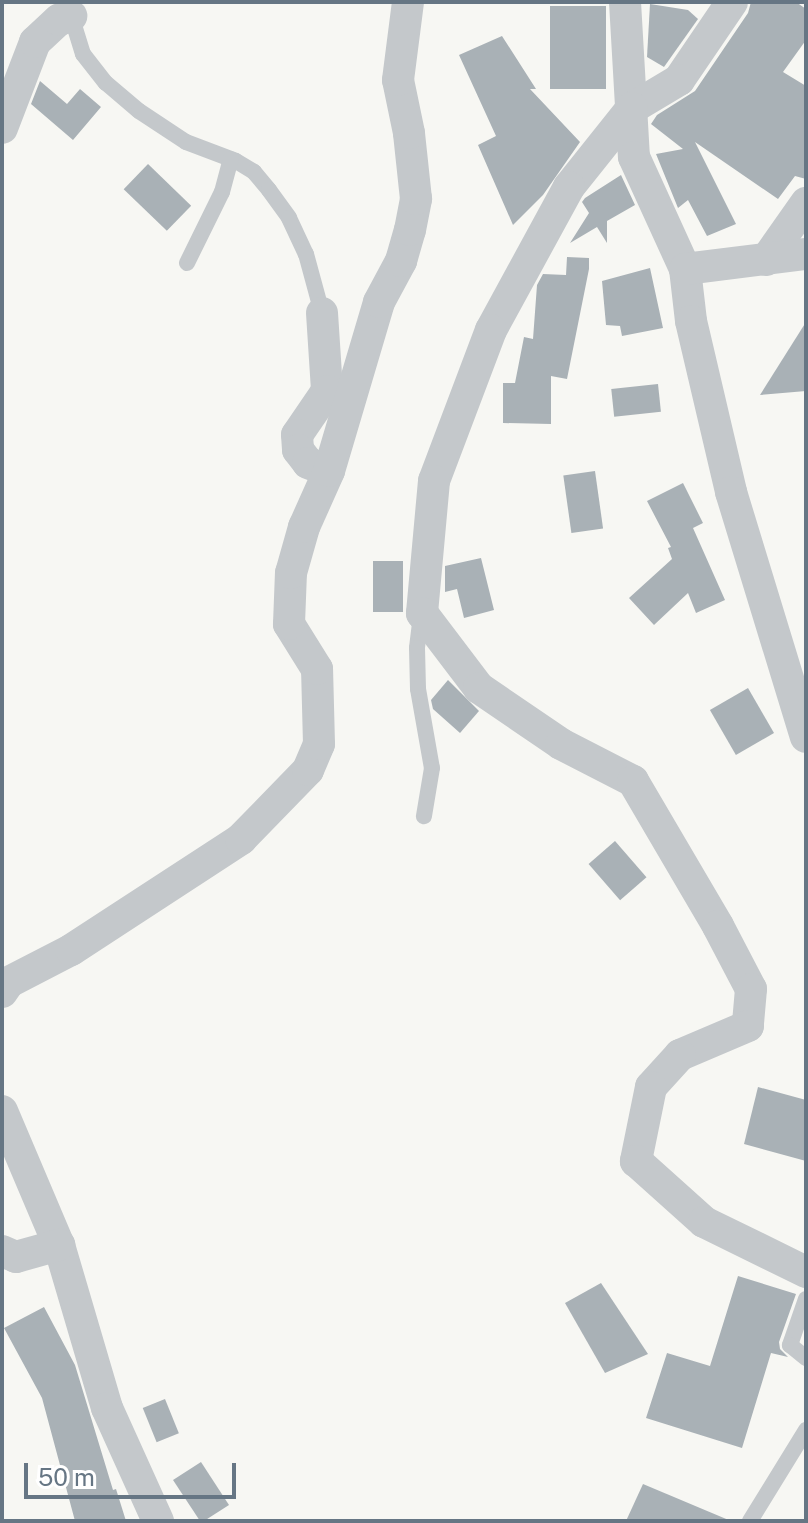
<!DOCTYPE html>
<html>
<head>
<meta charset="utf-8">
<style>
  body { margin:0 }
  #map { position:relative; width:808px; height:1523px; overflow:hidden; background:#f7f7f3; font-family:"Public Sans",sans-serif }
  div>[style] { position:absolute }
  [style*='--x'] { left:calc(var(--x)*1px); top:calc(var(--y)*1px); width:calc(var(--w)*1px); rotate:calc(var(--a)*1deg) }
  .building>* { inset:0; background:#a9b1b6; transform-origin:0 0 }
  .service>* { height:16px; margin:-8px; padding:0 8px; transform-origin:8px; border-radius:8px; background:#c4c8cb }
  .minor>* { height:32px; margin:-16px; padding:0 16px; transform-origin:16px; border-radius:16px; background:#c4c8cb }
  span { translate:-50% -50%; white-space:nowrap; text-align:center; line-height:1.15; -webkit-text-stroke:8px #fff; paint-order:stroke }
  .frame { position:absolute; inset:0; border:4px solid #667684; pointer-events:none }
  .scale { position:absolute; left:24px; top:1463px; width:212px; height:36px; box-sizing:border-box; border:4px solid #667684; border-top:0; padding-left:10px; font-size:24px; line-height:28px; white-space:nowrap; color:#667684; -webkit-text-stroke:6px #fff; paint-order:stroke }
</style>
</head>
<body>
<div id="map">
  <div class="building">
    <i style="clip-path:polygon(751px 2px,796px 2px,806px 9px,806px 40px,783px 72px,806px 86px,806px 179px,795px 176px,778px 199px,695px 142px,736px 224px,707px 236px,688px 200px,678px 208px,656px 154px,683px 149px,651px 124px,657px 115px,695px 91px,748px 13px)"></i>
    <i style="clip-path:polygon(650px 4px,688px 10px,698px 19px,664px 67px,647px 57px)"></i>
    <i style="left:550px;top:6px;width:56px;height:83px"></i>
    <i style="clip-path:polygon(502px 36px,536px 89px,530px 89px,580px 142px,543px 195px,513px 225px,478px 145px,496px 136px,459px 55px)"></i>
    <i style="clip-path:polygon(40px 81px,67px 104px,80px 89px,101px 107px,73px 140px,31px 104px)"></i>
    <i style="left:148px;top:164px;width:60px;height:35px;rotate:44deg"></i>
    <i style="clip-path:polygon(621px 175px,635px 205px,607px 221px,607px 243px,597px 227px,570px 243px,589px 213px,582px 202px,585px 198px)"></i>
    <i style="clip-path:polygon(567px 257px,589px 258px,589px 269px,567px 379px,551px 376px,551px 424px,503px 423px,503px 383px,515px 383px,524px 337px,533px 339px,537px 285px,543px 274px,566px 275px)"></i>
    <i style="clip-path:polygon(650px 268px,663px 328px,622px 336px,620px 326px,606px 325px,602px 281px)"></i>
    <i style="clip-path:polygon(806px 322px,806px 391px,760px 395px)"></i>
    <i style="left:658px;top:384px;width:28px;height:47px;rotate:84deg"></i>
    <i style="left:595px;top:471px;width:58px;height:32px;rotate:82deg"></i>
    <i style="clip-path:polygon(683px 483px,703px 523px,693px 528px,725px 600px,696px 613px,688px 593px,654px 625px,629px 598px,672px 559px,668px 548px,671px 547px,647px 501px)"></i>
    <i style="clip-path:polygon(481px 558px,494px 610px,464px 618px,457px 589px,445px 592px,445px 566px)"></i>
    <i style="left:403px;top:561px;width:51px;height:30px;rotate:90deg"></i>
    <i style="clip-path:polygon(448px 680px,479px 711px,460px 733px,433px 709px,431px 700px)"></i>
    <i style="left:748px;top:688px;width:52px;height:44px;rotate:60deg"></i>
    <i style="left:615px;top:841px;width:48px;height:35px;rotate:49deg"></i>
    <i style="clip-path:polygon(758px 1087px,806px 1100px,806px 1161px,744px 1144px)"></i>
    <i style="clip-path:polygon(738px 1276px,796px 1294px,779px 1342px,780px 1349px,788px 1357px,771px 1353px,742px 1448px,646px 1418px,667px 1353px,710px 1366px)"></i>
    <i style="clip-path:polygon(601px 1283px,648px 1354px,605px 1373px,565px 1303px)"></i>
    <i style="clip-path:polygon(44px 1307px,75px 1365px,113px 1490px,116px 1489px,126px 1521px,75px 1521px,42px 1398px,4px 1328px)"></i>
    <i style="left:165px;top:1399px;width:37px;height:24px;rotate:68deg"></i>
    <i style="clip-path:polygon(201px 1462px,229px 1505px,204px 1521px,200px 1521px,173px 1480px)"></i>
    <i style="clip-path:polygon(643px 1484px,731px 1521px,626px 1521px)"></i>
  </div>
  <div class="service">
    <i style="--x:70;--y:12;--w:44;--a:72.8"></i>
    <i style="--x:83;--y:54;--w:37;--a:52"></i>
    <i style="--x:106;--y:83;--w:43;--a:40.3"></i>
    <i style="--x:139;--y:111;--w:56;--a:33.4"></i>
    <i style="--x:186;--y:142;--w:53;--a:20.8"></i>
    <i style="--x:236;--y:161;--w:21;--a:31"></i>
    <i style="--x:254;--y:172;--w:23;--a:50"></i>
    <i style="--x:269;--y:190;--w:34;--a:54"></i>
    <i style="--x:289;--y:218;--w:40;--a:65"></i>
    <i style="--x:306;--y:254;--w:61;--a:74.8"></i>
    <i style="--x:187;--y:263;--w:79;--a:-63.8"></i>
    <i style="--x:222;--y:192;--w:34;--a:-75"></i>
    <i style="--x:421;--y:615;--w:33;--a:97"></i>
    <i style="--x:417;--y:648;--w:41;--a:88.6"></i>
    <i style="--x:418;--y:689;--w:80;--a:80"></i>
    <i style="--x:432;--y:768;--w:49;--a:99.5"></i>
    <i style="--x:806;--y:1299;--w:49;--a:109.2"></i>
    <i style="--x:790;--y:1345;--w:21;--a:39"></i>
    <i style="--x:750;--y:1521;--w:107;--a:-58.4"></i>
  </div>
  <div class="minor">
    <i style="--x:625;--y:2;--w:155;--a:86.7"></i>
    <i style="--x:634;--y:157;--w:123;--a:65.5"></i>
    <i style="--x:685;--y:269;--w:52;--a:83.4"></i>
    <i style="--x:691;--y:321;--w:176;--a:76.8"></i>
    <i style="--x:731;--y:492;--w:256;--a:73"></i>
    <i style="--x:732;--y:2;--w:94;--a:124.2"></i>
    <i style="--x:679;--y:80;--w:55;--a:149.2"></i>
    <i style="--x:632;--y:108;--w:101;--a:128.6"></i>
    <i style="--x:569;--y:187;--w:163;--a:118.6"></i>
    <i style="--x:491;--y:330;--w:161;--a:110.7"></i>
    <i style="--x:434;--y:481;--w:133;--a:95.2"></i>
    <i style="--x:422;--y:613;--w:94;--a:52.8"></i>
    <i style="--x:479;--y:688;--w:99;--a:34.3"></i>
    <i style="--x:561;--y:744;--w:81;--a:27.2"></i>
    <i style="--x:633;--y:781;--w:168;--a:59.6"></i>
    <i style="--x:718;--y:926;--w:71;--a:62.4"></i>
    <i style="--x:751;--y:989;--w:37;--a:95"></i>
    <i style="--x:748;--y:1026;--w:74;--a:156.9"></i>
    <i style="--x:680;--y:1055;--w:43;--a:132.2"></i>
    <i style="--x:651;--y:1087;--w:76;--a:101.5"></i>
    <i style="--x:636;--y:1161;--w:91;--a:41.9"></i>
    <i style="--x:704;--y:1222;--w:114;--a:26.1"></i>
    <i style="--x:2;--y:128;--w:92;--a:-69"></i>
    <i style="--x:35;--y:42;--w:33;--a:-43"></i>
    <i style="--x:59;--y:20;--w:13;--a:-18"></i>
    <i style="--x:766;--y:260;--w:70;--a:-54.9"></i>
    <i style="--x:685;--y:269;--w:122;--a:-7.1"></i>
    <i style="--x:322;--y:313;--w:78;--a:86.3"></i>
    <i style="--x:327;--y:391;--w:53;--a:124.3"></i>
    <i style="--x:297;--y:435;--w:15;--a:86"></i>
    <i style="--x:298;--y:450;--w:16;--a:52"></i>
    <i style="--x:308;--y:463;--w:22;--a:21"></i>
    <i style="--x:2;--y:992;--w:12;--a:-55"></i>
    <i style="--x:9;--y:982;--w:70;--a:-27.3"></i>
    <i style="--x:71;--y:950;--w:203;--a:-33.1"></i>
    <i style="--x:241;--y:839;--w:96;--a:-45.8"></i>
    <i style="--x:308;--y:770;--w:28;--a:-67"></i>
    <i style="--x:319;--y:744;--w:75;--a:-91.5"></i>
    <i style="--x:317;--y:669;--w:53;--a:-121.9"></i>
    <i style="--x:289;--y:624;--w:51;--a:-87.8"></i>
    <i style="--x:291;--y:573;--w:48;--a:-74.2"></i>
    <i style="--x:304;--y:527;--w:61;--a:-65.9"></i>
    <i style="--x:329;--y:471;--w:176;--a:-73.5"></i>
    <i style="--x:379;--y:302;--w:47;--a:-61.8"></i>
    <i style="--x:401;--y:261;--w:32;--a:-74"></i>
    <i style="--x:410;--y:230;--w:32;--a:-79"></i>
    <i style="--x:416;--y:199;--w:66;--a:-96.1"></i>
    <i style="--x:409;--y:133;--w:54;--a:-101.7"></i>
    <i style="--x:398;--y:80;--w:79;--a:-82.7"></i>
    <i style="--x:2;--y:1111;--w:146;--a:67"></i>
    <i style="--x:59;--y:1245;--w:170;--a:73.6"></i>
    <i style="--x:107;--y:1408;--w:124;--a:65.7"></i>
    <i style="--x:2;--y:1251;--w:15;--a:23"></i>
    <i style="--x:16;--y:1257;--w:45;--a:-15.6"></i>
  </div>
  <div class="frame"></div>
  <div class="scale">50 m</div>
</div>
</body>
</html>
